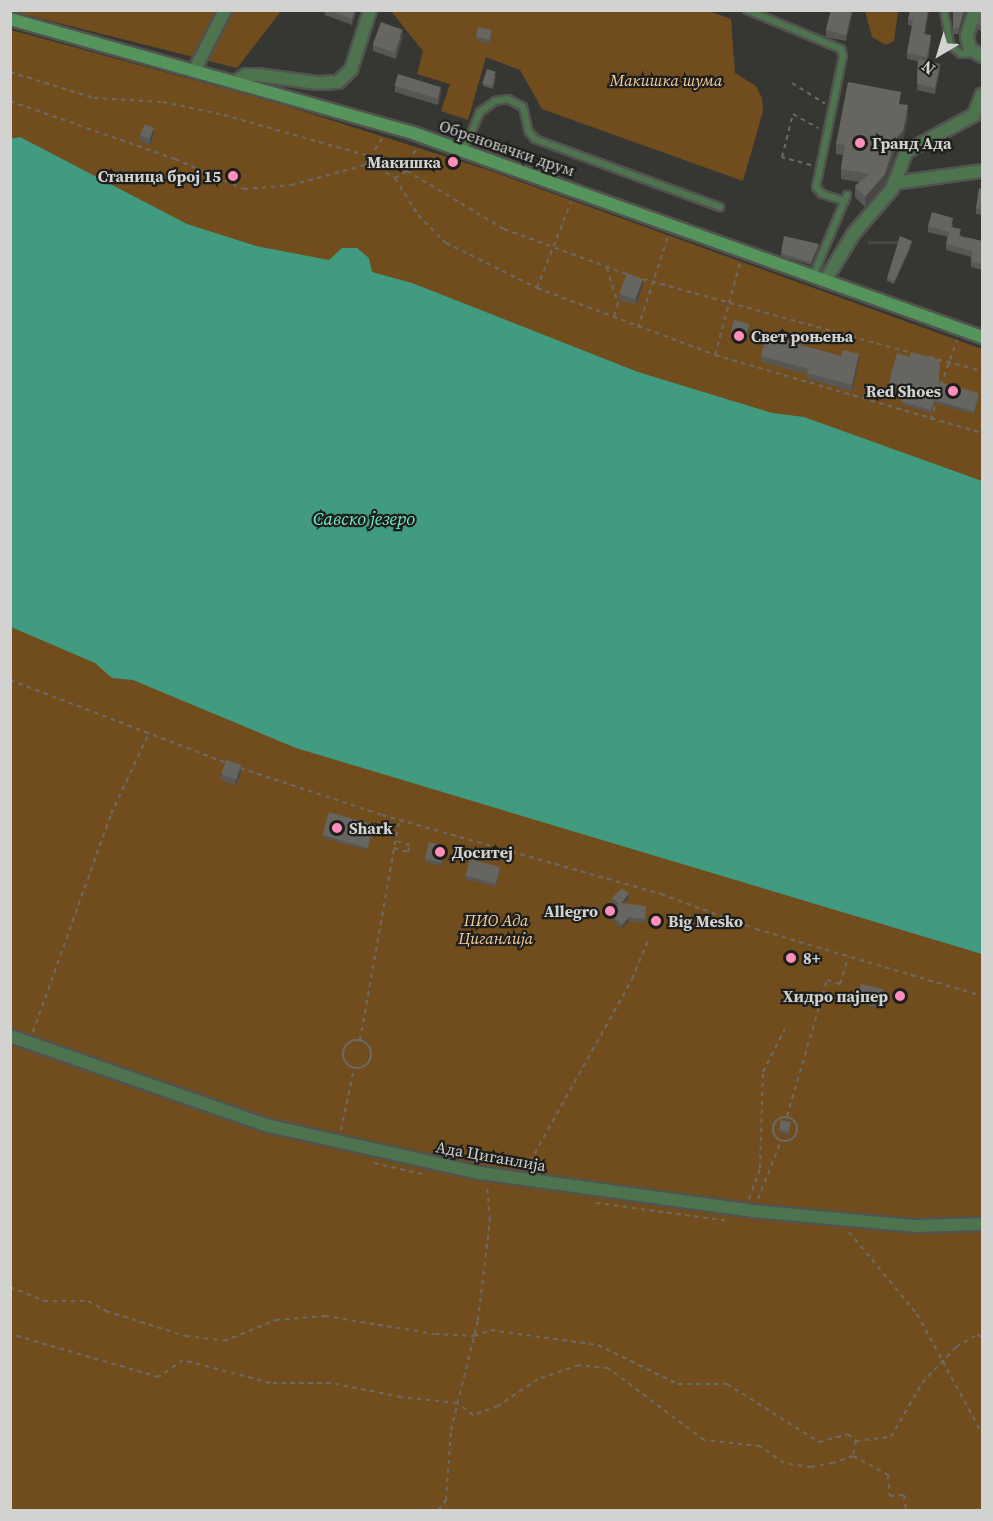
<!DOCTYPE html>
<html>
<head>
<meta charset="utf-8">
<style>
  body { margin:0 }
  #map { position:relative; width:993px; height:1521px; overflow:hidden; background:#363733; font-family:"Source Serif 4",serif }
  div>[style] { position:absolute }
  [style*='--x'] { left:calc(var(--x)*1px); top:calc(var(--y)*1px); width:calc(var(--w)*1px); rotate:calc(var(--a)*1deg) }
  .green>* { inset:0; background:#714d1d }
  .water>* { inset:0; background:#409b81 }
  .path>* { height:2px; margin-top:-1px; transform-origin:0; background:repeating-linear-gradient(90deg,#6a6b67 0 4.5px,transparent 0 9px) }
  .path>.ring { margin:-1px; padding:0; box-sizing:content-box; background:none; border:2px solid #6a6b67; border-radius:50% }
  .roads { filter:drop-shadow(2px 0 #52534f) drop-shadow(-2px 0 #52534f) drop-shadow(0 2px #52534f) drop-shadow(0 -2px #52534f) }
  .lane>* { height:6px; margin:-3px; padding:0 3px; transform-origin:3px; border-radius:3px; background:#4d734f }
  .street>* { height:12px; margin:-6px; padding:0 6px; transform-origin:6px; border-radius:6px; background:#4d734f }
  .secondary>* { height:12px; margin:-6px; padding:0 6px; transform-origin:6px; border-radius:6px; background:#55945b }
  .wall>* { inset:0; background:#595753; transform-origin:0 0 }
  .shaded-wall>* { inset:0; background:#484743; transform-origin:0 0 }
  .building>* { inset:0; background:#676560; transform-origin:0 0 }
  .dots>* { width:16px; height:16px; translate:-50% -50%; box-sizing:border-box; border:3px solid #1e1e1c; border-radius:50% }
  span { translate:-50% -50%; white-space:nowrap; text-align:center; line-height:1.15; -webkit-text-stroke:4.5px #1e1e1c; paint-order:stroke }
  .park-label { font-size:16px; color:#f5ce9f; font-style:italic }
  .poi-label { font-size:16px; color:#d2d3d0; font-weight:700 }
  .left { translate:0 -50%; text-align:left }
  .right { translate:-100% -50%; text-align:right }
  .street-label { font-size:16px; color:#d2d3d0 }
  .water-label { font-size:18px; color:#70efca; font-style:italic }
  .frame { position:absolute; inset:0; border:12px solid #d2d3d0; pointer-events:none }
  .north { position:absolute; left:909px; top:24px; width:60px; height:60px; -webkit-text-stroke:4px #1e1e1c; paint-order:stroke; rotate:218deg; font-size:16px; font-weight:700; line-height:24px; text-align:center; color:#d2d3d0 }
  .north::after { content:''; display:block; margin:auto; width:21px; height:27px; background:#d2d3d0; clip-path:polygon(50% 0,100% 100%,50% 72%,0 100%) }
</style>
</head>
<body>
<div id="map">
  <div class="green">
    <i style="clip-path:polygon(706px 10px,731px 19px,735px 73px,756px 86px,762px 98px,763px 111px,743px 181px,542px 109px,520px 70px,486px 57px,468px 120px,441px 111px,450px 84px,417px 74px,423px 51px,391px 11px)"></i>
    <i style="clip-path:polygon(11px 11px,281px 11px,237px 68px)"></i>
    <i style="clip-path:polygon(865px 11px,898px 11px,894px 41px,886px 45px,872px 37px)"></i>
    <i style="clip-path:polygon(11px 30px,274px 102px,491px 171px,982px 349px,982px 1510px,11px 1510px)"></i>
  </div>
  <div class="water">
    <i style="clip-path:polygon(20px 137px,187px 224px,256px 246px,329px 260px,342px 248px,357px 248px,369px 258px,372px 272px,412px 283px,638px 372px,772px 413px,804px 417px,982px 481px,982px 954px,296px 748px,133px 680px,112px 678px,95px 663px,11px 627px,10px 139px)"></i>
  </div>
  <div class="path">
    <i style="--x:10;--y:72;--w:88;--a:17.2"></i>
    <i style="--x:94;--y:98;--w:69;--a:3.3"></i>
    <i style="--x:163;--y:102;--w:62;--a:12"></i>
    <i style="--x:224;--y:115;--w:154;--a:15.8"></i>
    <i style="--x:372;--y:157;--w:38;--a:22"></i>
    <i style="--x:407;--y:171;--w:113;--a:30.9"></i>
    <i style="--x:504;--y:229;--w:133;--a:20.2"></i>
    <i style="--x:792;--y:83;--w:39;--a:32"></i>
    <i style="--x:10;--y:101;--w:175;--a:19.4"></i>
    <i style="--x:175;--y:159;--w:75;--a:23.5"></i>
    <i style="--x:244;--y:189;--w:47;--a:-4.9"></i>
    <i style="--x:291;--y:185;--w:77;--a:-15.1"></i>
    <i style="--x:365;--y:165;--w:13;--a:13"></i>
    <i style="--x:378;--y:168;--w:20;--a:30"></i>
    <i style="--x:395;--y:178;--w:44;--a:58.1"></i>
    <i style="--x:418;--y:215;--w:40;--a:45"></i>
    <i style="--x:446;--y:243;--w:102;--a:26.3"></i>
    <i style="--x:537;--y:288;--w:190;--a:20.6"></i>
    <i style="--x:715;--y:355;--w:278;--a:16.3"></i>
    <i style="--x:365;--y:165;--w:33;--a:-57"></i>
    <i style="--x:811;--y:165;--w:30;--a:-165"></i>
    <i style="--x:782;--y:157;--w:44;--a:-75.7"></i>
    <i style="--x:793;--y:114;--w:29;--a:29"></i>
    <i style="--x:395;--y:178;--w:14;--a:-30"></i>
    <i style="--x:407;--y:171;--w:25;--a:-69"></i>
    <i style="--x:607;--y:268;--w:37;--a:73"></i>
    <i style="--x:618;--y:303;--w:17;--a:107"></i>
    <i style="--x:643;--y:279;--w:279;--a:15.4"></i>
    <i style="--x:537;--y:288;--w:92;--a:-68.4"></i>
    <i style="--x:638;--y:328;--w:96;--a:-71.8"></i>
    <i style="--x:715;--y:355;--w:95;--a:-74.8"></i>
    <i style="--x:929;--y:357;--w:55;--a:14.8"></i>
    <i style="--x:941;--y:385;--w:48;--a:-70.4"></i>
    <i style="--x:931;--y:420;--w:19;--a:-74"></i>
    <i style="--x:10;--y:680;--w:231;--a:21"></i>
    <i style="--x:240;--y:768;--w:150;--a:18.3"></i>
    <i style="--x:382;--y:815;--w:290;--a:15.8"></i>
    <i style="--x:661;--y:894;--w:101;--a:20.2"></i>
    <i style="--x:756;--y:929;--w:236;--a:16.5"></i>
    <i style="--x:394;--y:848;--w:15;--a:16"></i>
    <i style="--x:408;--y:852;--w:7;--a:-74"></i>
    <i style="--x:410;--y:845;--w:15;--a:-164"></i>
    <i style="--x:33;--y:1032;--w:232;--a:-70.3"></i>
    <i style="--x:111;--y:814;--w:87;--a:-64.9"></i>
    <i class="ring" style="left:343px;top:1040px;width:26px;height:26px"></i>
    <i style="--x:360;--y:1040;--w:223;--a:-79.9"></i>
    <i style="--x:787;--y:1116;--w:142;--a:-73.6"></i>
    <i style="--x:827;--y:980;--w:14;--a:17"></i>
    <i style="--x:840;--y:984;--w:28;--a:-73"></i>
    <i class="ring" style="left:773px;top:1117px;width:22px;height:22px"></i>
    <i style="--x:341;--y:1130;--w:63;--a:-78.2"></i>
    <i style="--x:374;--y:1163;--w:49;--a:12.9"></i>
    <i style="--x:526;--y:1169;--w:218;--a:-60.8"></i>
    <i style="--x:632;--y:979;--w:44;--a:-67.5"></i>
    <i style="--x:749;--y:1199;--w:33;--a:-70"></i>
    <i style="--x:760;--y:1168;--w:96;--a:-88.2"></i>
    <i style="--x:763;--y:1072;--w:48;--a:-62.9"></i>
    <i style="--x:758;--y:1199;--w:62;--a:-68.4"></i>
    <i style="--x:596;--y:1203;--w:135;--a:7.7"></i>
    <i style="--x:849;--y:1232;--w:107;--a:50.3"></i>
    <i style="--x:917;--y:1314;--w:136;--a:61.4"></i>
    <i style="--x:10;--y:1287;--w:37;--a:22"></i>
    <i style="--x:44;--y:1301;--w:44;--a:0"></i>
    <i style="--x:88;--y:1301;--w:21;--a:29"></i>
    <i style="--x:106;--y:1311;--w:84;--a:17.4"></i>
    <i style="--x:186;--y:1336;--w:38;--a:7"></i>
    <i style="--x:224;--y:1341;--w:56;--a:-22"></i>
    <i style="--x:276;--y:1320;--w:49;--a:-4.7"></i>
    <i style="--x:325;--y:1316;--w:111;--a:9.3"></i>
    <i style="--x:435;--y:1334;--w:39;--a:3"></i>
    <i style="--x:474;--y:1336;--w:18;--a:-19"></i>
    <i style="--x:491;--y:1330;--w:108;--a:8"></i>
    <i style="--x:598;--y:1345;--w:89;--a:26"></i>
    <i style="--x:678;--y:1384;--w:49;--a:0"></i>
    <i style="--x:727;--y:1384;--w:109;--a:32.2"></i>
    <i style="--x:819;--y:1442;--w:30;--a:-15"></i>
    <i style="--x:848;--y:1434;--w:11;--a:41"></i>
    <i style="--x:856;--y:1441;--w:15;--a:101"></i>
    <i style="--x:853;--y:1456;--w:21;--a:161"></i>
    <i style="--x:833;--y:1463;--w:22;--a:170"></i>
    <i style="--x:811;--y:1467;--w:27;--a:-172"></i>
    <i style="--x:784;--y:1463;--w:29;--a:-145"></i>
    <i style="--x:760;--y:1446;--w:56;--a:-173.9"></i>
    <i style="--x:704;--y:1440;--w:120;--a:-143.1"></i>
    <i style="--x:608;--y:1368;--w:29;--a:-174"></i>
    <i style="--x:579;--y:1365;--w:43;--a:161.1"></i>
    <i style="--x:538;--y:1379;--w:48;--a:146"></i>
    <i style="--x:498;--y:1406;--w:27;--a:160"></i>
    <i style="--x:473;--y:1415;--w:20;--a:-143"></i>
    <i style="--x:457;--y:1403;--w:56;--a:-173.9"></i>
    <i style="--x:401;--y:1397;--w:71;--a:-168.7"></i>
    <i style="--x:331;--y:1383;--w:61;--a:180"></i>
    <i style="--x:270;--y:1383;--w:90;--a:-165.2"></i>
    <i style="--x:183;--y:1360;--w:29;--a:145"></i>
    <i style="--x:159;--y:1377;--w:155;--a:-163.9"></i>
    <i style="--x:856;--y:1441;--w:35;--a:-7"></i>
    <i style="--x:891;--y:1437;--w:62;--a:-60.1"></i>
    <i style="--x:922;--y:1383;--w:50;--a:-46.6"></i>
    <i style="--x:956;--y:1347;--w:24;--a:-30"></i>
    <i style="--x:977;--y:1335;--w:5;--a:22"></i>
    <i style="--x:853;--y:1456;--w:40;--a:28"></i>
    <i style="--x:888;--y:1475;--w:21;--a:85"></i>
    <i style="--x:890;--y:1496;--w:14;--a:-4"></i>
    <i style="--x:904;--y:1495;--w:15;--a:82"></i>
    <i style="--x:438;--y:1510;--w:13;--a:-51"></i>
    <i style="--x:446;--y:1500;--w:70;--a:-85.9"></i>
    <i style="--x:451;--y:1430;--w:113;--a:-76.2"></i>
    <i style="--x:478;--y:1320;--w:101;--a:-83.2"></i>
    <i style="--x:490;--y:1220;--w:33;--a:-95"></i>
  </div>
  <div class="roads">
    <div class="lane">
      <i style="--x:747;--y:10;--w:102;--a:22.5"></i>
      <i style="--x:841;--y:49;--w:7;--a:74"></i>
      <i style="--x:843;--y:56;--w:134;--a:101.6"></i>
      <i style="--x:816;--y:187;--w:9;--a:49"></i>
      <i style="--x:822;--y:194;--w:24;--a:17"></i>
      <i style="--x:944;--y:10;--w:36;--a:80"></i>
      <i style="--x:950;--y:45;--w:14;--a:39"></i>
      <i style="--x:961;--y:54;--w:12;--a:-5"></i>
      <i style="--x:464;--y:150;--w:41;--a:-67.2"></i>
      <i style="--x:480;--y:112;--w:19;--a:-36"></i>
      <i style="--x:495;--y:101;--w:13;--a:-9"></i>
      <i style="--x:508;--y:99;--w:17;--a:28"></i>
      <i style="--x:523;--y:107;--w:26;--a:77"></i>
      <i style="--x:529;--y:132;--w:9;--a:49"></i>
      <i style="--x:535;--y:139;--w:197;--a:20.2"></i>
      <i style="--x:813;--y:276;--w:88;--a:-67.2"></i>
    </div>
    <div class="street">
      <i style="--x:975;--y:10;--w:28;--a:107"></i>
      <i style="--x:967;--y:37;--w:12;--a:76"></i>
      <i style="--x:970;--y:49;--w:14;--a:30"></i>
      <i style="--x:195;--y:69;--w:66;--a:-63"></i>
      <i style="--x:237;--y:81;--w:11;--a:-34"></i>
      <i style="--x:246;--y:75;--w:12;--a:0"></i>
      <i style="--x:258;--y:75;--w:60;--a:7.7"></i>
      <i style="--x:317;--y:83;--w:21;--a:-3"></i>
      <i style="--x:338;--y:82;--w:18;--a:-43"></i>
      <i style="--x:351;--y:70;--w:63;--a:-72.4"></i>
      <i style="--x:894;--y:183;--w:89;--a:-7.8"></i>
      <i style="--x:825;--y:281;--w:56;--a:-58.9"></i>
      <i style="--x:854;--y:233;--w:58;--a:-49.2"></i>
      <i style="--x:892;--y:189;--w:40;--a:-69"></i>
      <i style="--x:906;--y:152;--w:77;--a:-28.6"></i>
      <i style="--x:974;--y:115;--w:22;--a:-69"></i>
      <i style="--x:10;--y:1036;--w:270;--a:19.2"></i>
      <i style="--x:265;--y:1125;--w:220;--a:12.6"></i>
      <i style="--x:480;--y:1173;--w:276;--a:7.9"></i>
      <i style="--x:753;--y:1211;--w:164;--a:5.3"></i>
      <i style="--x:916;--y:1226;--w:66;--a:-1.7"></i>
    </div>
    <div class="secondary">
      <i style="--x:10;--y:19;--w:419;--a:15.8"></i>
      <i style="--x:413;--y:133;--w:604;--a:19.72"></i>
    </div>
  </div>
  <div class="wall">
    <i style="clip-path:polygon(325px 10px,357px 10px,352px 25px,325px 15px)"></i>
    <i style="clip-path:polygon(831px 10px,853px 10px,846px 41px,826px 37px,826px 30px)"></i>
    <i style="clip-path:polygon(929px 10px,925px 34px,931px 41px,928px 61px,940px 70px,935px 94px,917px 90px,918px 61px,907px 59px,907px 53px,912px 26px,908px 25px,908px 19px)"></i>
    <i style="clip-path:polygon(953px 10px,966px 10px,959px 34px,953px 34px)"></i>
    <i style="clip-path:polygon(982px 10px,982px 31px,978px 30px,978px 24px)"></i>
    <i style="clip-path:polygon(492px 33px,490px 44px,476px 40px,476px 37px)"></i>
    <i style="clip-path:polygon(403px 36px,396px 59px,373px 51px,373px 45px)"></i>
    <i style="clip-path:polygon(496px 75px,493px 89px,483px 86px,483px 83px)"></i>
    <i style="clip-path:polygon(395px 86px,441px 94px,438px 105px,395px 92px)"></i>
    <i style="clip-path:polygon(901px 104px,908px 116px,903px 141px,897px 147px,885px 185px,865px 207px,855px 197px,855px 186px,859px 182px,841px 179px,841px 169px,843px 155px,836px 154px,836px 144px)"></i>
    <i style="clip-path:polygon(154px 134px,150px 145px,140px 141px,140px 135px)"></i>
    <i style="clip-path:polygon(982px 189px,982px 215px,976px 214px,976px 208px)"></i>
    <i style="clip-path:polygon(953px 224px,952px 227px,961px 235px,960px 236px,982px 241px,982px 270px,971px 267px,971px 257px,946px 250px,946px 244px,948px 237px,928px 232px,928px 226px)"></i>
    <i style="clip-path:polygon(912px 244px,894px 284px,887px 281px,887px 278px)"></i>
    <i style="clip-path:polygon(819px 247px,811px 265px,781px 256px,781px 253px)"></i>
    <i style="clip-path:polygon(643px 285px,636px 305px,620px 300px,620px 294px)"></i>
    <i style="clip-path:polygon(749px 330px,746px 342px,731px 338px,731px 332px)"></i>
    <i style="clip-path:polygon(761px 356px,841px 356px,859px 360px,852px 391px,807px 379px,807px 374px,761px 362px)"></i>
    <i style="clip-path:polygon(889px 382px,939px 382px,979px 396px,974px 414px,934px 403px,931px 413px,901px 404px,901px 388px,889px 385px)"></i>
    <i style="clip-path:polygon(241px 772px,236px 786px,221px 780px,221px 774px)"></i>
    <i style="clip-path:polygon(374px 828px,367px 850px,323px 838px,323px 835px)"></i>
    <i style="clip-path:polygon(445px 849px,442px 866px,425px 862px,425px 859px)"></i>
    <i style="clip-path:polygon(500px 870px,496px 887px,466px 879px,466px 876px)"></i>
    <i style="clip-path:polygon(612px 898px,629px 898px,624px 903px,646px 910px,645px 923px,629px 921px,622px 929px,610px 918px,610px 914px,617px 906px,612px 902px)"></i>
    <i style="clip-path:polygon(883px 992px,879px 1008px,858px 1003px,858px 1000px)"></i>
    <i style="left:781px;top:1120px;width:10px;height:13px;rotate:11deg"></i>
  </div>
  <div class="shaded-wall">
    <i style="clip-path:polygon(355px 10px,357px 10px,352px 25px,352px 19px)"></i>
    <i style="clip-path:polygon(852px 10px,853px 10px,846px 41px,846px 35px)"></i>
    <i style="clip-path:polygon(928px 10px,929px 10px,924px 40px,924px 34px)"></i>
    <i style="clip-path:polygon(964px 10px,966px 10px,959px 34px,959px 28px)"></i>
    <i style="clip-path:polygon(403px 30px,403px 36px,396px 59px,396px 53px)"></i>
    <i style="clip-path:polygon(931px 35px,931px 41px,927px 63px,927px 57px)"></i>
    <i style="clip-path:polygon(940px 64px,940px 70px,935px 94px,935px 88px)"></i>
    <i style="clip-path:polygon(441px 87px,441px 94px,438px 105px,438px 99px)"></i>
    <i style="clip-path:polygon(908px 105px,908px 116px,903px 141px,897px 147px,885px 185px,865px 207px,865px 197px,897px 137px)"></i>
    <i style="clip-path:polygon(154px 128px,154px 134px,150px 145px,150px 139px)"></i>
    <i style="left:912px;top:241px;width:3px;height:44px;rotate:90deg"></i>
    <i style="clip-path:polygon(819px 244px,819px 247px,811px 265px,811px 262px)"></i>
    <i style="clip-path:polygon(643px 279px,643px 285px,636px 305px,636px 299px)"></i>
    <i style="clip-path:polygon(749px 324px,749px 330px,746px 342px,746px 336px)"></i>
    <i style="clip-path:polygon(859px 354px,859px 360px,852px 391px,852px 385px)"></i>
    <i style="clip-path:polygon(241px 765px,241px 772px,236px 786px,236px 780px)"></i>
    <i style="clip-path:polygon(629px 894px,629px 898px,621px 907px,621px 903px)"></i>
    <i style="clip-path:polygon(629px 917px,629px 921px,622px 929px,622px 925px)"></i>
  </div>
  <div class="building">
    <i style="clip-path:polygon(329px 10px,355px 10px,352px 19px)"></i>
    <i style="clip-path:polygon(831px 10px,852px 10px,846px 35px,826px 30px)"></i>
    <i style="clip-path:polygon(910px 10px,928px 10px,924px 34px,931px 35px,927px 57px,907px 53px,913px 20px,908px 19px)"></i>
    <i style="clip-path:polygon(953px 10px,964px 10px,959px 28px,953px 28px)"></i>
    <i style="clip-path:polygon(981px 10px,982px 10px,982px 25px,978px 24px)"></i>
    <i style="left:381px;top:22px;width:23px;height:24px;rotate:20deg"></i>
    <i style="left:478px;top:27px;width:14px;height:10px;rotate:12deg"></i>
    <i style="clip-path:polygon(918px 59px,940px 64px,935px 88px,917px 84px)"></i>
    <i style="left:487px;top:69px;width:9px;height:15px;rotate:18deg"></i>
    <i style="left:398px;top:74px;width:45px;height:12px;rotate:17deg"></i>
    <i style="clip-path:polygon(848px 82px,901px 92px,899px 104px,908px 105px,903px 131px,897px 137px,885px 174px,865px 197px,855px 186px,869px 174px,841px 169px,845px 145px,836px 144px)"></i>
    <i style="left:145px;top:124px;width:10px;height:12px;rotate:24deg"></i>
    <i style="clip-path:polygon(979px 188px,982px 189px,982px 209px,976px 208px)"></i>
    <i style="clip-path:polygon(932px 212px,953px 218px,951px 227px,961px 229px,959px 236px,982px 241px,982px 264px,971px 262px,972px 251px,946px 244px,949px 232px,928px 226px)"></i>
    <i style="clip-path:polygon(784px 236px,819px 244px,811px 262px,781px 253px)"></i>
    <i style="clip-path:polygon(900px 236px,912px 241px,894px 281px,887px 278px)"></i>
    <i style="left:627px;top:273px;width:17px;height:22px;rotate:21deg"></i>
    <i style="left:734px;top:320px;width:16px;height:12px;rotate:15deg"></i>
    <i style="clip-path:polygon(766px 335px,841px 356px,843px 350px,859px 354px,852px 385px,807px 373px,809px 369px,761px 356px)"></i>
    <i style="clip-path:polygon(911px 352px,940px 360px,939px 382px,979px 393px,974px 411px,934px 400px,931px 410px,901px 401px,901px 385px,889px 382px,897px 353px,909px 357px)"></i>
    <i style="left:226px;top:760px;width:16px;height:15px;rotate:18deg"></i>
    <i style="left:329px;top:812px;width:47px;height:24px;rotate:16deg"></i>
    <i style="left:429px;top:842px;width:16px;height:17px;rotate:14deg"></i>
    <i style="left:470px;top:859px;width:31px;height:17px;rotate:15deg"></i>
    <i style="clip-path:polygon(622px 888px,629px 894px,621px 903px,646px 906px,645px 919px,629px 917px,622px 925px,610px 914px,619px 904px,612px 898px)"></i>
    <i style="left:861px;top:984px;width:23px;height:16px;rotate:13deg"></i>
    <i style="left:781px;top:1120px;width:10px;height:10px;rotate:11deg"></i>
  </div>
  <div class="dots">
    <i style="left:860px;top:143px;background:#ff8eba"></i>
    <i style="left:453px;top:162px;background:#ff8eba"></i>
    <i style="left:233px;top:176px;background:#ff8eba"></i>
    <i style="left:739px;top:336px;background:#ff8eba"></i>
    <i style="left:953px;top:391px;background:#ff8eba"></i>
    <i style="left:337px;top:828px;background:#ff8eba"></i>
    <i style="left:440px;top:852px;background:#ff8eba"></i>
    <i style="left:610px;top:911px;background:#ff8eba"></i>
    <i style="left:656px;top:921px;background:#ff8eba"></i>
    <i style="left:791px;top:958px;background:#ff8eba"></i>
    <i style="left:900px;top:996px;background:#ff8eba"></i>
  </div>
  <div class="park-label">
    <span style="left:666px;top:80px">Макишка шума</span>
    <span style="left:496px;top:929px">ПИО Ада<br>Циганлија</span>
  </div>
  <div class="poi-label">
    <span class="left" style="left:872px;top:143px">Гранд Ада</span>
    <span class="right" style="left:441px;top:162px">Макишка</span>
    <span class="right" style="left:221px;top:176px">Станица број 15</span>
    <span class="left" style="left:751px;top:336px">Свет роњења</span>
    <span class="right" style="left:941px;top:391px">Red Shoes</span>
    <span class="left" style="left:349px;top:828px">Shark</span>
    <span class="left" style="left:452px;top:852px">Доситеј</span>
    <span class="right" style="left:598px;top:911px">Allegro</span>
    <span class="left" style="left:668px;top:921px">Big Mesko</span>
    <span class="left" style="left:803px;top:958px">8+</span>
    <span class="right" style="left:888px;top:996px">Хидро пајпер</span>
  </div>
  <div class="street-label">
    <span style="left:507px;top:148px;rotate:19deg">Обреновачки друм</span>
    <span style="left:491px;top:1156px;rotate:10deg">Ада Циганлија</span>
  </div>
  <div class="water-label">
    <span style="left:364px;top:519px">Савско језеро</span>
  </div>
  <div class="frame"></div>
  <div class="north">N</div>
</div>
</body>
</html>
